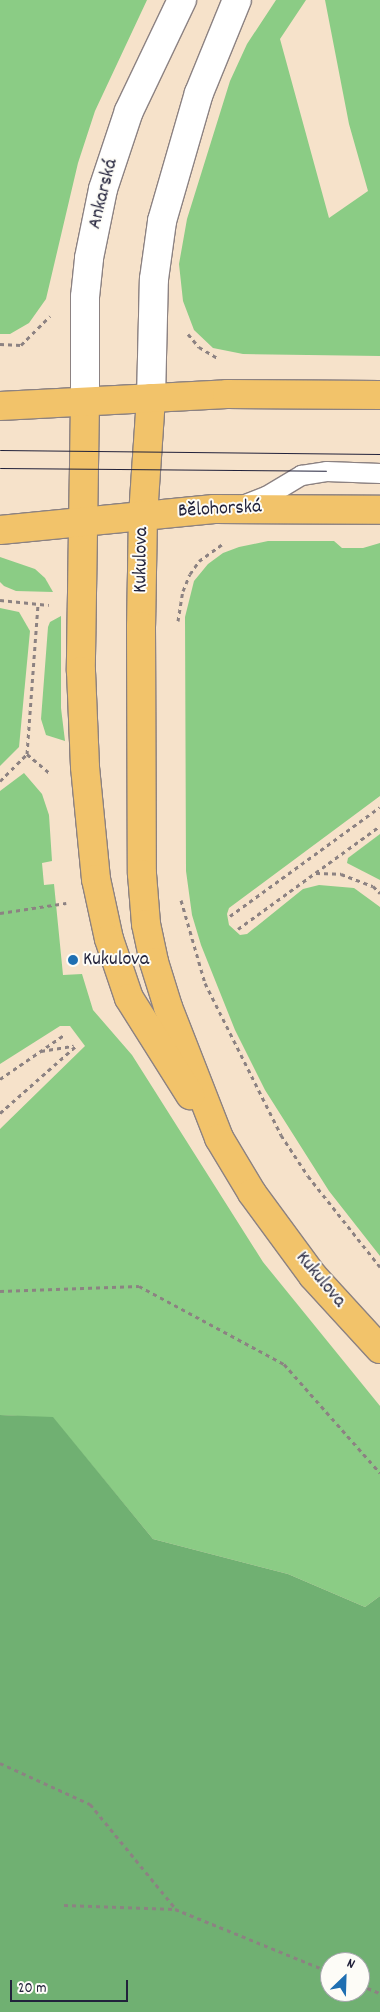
<!DOCTYPE html>
<html>
<head>
<meta charset="utf-8">
<style>
  body { margin:0 }
  #map { position:relative; width:380px; height:2012px; overflow:hidden; background:#f6e2ca; font-family:Dekko,sans-serif }
  div>[style] { position:absolute }
  [style*='--x'] { left:calc(var(--x)*1px); top:calc(var(--y)*1px); width:calc(var(--w)*1px); rotate:calc(var(--a)*1deg) }
  .green>* { inset:0; background:#8bcc85 }
  .forest>* { inset:0; background:#70b072 }
  .path>* { height:3px; margin-top:-1.5px; transform-origin:0; background:repeating-linear-gradient(90deg,#8c8282 0 4px,transparent 0 8px) }
  .roads { filter:drop-shadow(1px 0 #8c8282) drop-shadow(-1px 0 #8c8282) drop-shadow(0 1px #8c8282) drop-shadow(0 -1px #8c8282) }
  .service>* { height:19px; margin:-9.5px; padding:0 9.5px; transform-origin:9.5px; border-radius:9.5px; background:#fff }
  .tertiary>* { height:28px; margin:-14px; padding:0 14px; transform-origin:14px; border-radius:14px; background:#fff }
  .primary>* { height:28px; margin:-14px; padding:0 14px; transform-origin:14px; border-radius:14px; background:#f2c36a }
  .tram>* { height:1px; margin:-0.5px; padding:0 0.5px; transform-origin:0.5px; border-radius:0.5px; background:#22223b }
  .dots>* { width:14px; height:14px; translate:-50% -50%; box-sizing:border-box; border:2px solid #fdfcf7; border-radius:50% }
  span { translate:-50% -50%; white-space:nowrap; text-align:center; line-height:1.15; -webkit-text-stroke:4px #fdfcf7; paint-order:stroke }
  .street-label { font-size:20px; color:#22223b }
  .poi-label { font-size:20px; color:#22223b }
  .left { translate:0 -50%; text-align:left }
  .north { position:absolute; left:320px; top:1952px; width:50px; height:50px; box-sizing:border-box; background:#fdfcf7; border:1px solid #a5a5ac; border-radius:50%; rotate:24deg; font-size:14px; font-weight:700; line-height:20px; text-align:center; color:#22223b }
  .north::after { content:''; display:block; margin:auto; width:18px; height:22px; background:#1f6fb2; clip-path:polygon(50% 0,100% 100%,50% 72%,0 100%) }
  .scale { position:absolute; left:10px; top:1980px; width:118px; height:22px; box-sizing:border-box; border:2px solid #22223b; border-top:0; padding-left:6px; font-size:15px; line-height:18px; white-space:nowrap; color:#22223b; -webkit-text-stroke:4px #fdfcf7; paint-order:stroke }
</style>
</head>
<body>
<div id="map">
  <div class="green">
    <i style="clip-path:polygon(0 0,147px 0,95px 111px,78px 163px,46px 299px,29px 323px,10px 334px,0 334px)"></i>
    <i style="clip-path:polygon(276px 0,306px 0,280px 39px,329px 218px,368px 191px,349px 124px,325px 0,380px 0,380px 356px,243px 354px,213px 348px,194px 330px,183px 301px,179px 264px,187px 219px,230px 81px,247px 44px)"></i>
    <i style="clip-path:polygon(334px 541px,342px 548px,363px 548px,380px 543px,380px 796px,229px 908px,227px 914px,229px 925px,240px 935px,247px 934px,303px 889px,319px 885px,354px 888px,380px 907px,380px 1256px,329px 1191px,265px 1090px,235px 1030px,201px 945px,192px 915px,186px 871px,185px 617px,194px 581px,208px 564px,223px 553px,239px 547px,268px 541px)"></i>
    <i style="clip-path:polygon(0 557px,35px 569px,45px 578px,53px 592px,16px 591px,4px 586px,0 582px)"></i>
    <i style="clip-path:polygon(0 608px,19px 612px,30px 631px,19px 747px,0 766px)"></i>
    <i style="clip-path:polygon(61px 616px,61px 708px,65px 741px,46px 735px,41px 719px,48px 627px,50px 622px)"></i>
    <i style="clip-path:polygon(24px 773px,42px 794px,49px 815px,52px 861px,42px 863px,44px 885px,54px 884px,63px 975px,82px 974px,93px 1010px,132px 1055px,263px 1262px,380px 1406px,380px 1596px,365px 1607px,288px 1574px,153px 1539px,53px 1418px,0 1415px,0 1129px,85px 1046px,70px 1026px,60px 1026px,0 1064px,0 791px)"></i>
    <i style="clip-path:polygon(380px 834px,380px 880px,347px 863px,348px 858px)"></i>
  </div>
  <div class="forest">
    <i style="clip-path:polygon(evenodd,0 1415px,53px 1417px,153px 1539px,288px 1574px,365px 1607px,380px 1596px,380px 2012px,0 2012px,0 1415px,330px 1962px,360px 1962px,360px 1992px,330px 1992px,330px 1962px)"></i>
  </div>
  <div class="path">
    <i style="--x:188;--y:334;--w:17;--a:50"></i>
    <i style="--x:199;--y:347;--w:21;--a:31"></i>
    <i style="--x:0;--y:344;--w:21;--a:3"></i>
    <i style="--x:21;--y:345;--w:41;--a:-45"></i>
    <i style="--x:0;--y:600;--w:49;--a:5.8"></i>
    <i style="--x:178;--y:621;--w:30;--a:-81"></i>
    <i style="--x:183;--y:591;--w:18;--a:-68"></i>
    <i style="--x:190;--y:574;--w:16;--a:-55"></i>
    <i style="--x:199;--y:561;--w:29;--a:-36"></i>
    <i style="--x:27;--y:754;--w:30;--a:40"></i>
    <i style="--x:0;--y:781;--w:38;--a:-45"></i>
    <i style="--x:27;--y:754;--w:149;--a:-85.8"></i>
    <i style="--x:316;--y:873;--w:25;--a:2"></i>
    <i style="--x:341;--y:874;--w:34;--a:21"></i>
    <i style="--x:373;--y:886;--w:10;--a:45"></i>
    <i style="--x:181;--y:900;--w:86;--a:73.9"></i>
    <i style="--x:205;--y:983;--w:170;--a:63.4"></i>
    <i style="--x:281;--y:1135;--w:49;--a:56.6"></i>
    <i style="--x:308;--y:1176;--w:116;--a:51.6"></i>
    <i style="--x:0;--y:913;--w:67;--a:-8.6"></i>
    <i style="--x:230;--y:916;--w:185;--a:-36"></i>
    <i style="--x:238;--y:929;--w:175;--a:-36"></i>
    <i style="--x:41;--y:1051;--w:33;--a:-9"></i>
    <i style="--x:0;--y:1079;--w:78;--a:-34.5"></i>
    <i style="--x:0;--y:1113;--w:101;--a:-41.4"></i>
    <i style="--x:0;--y:1291;--w:139;--a:-2.1"></i>
    <i style="--x:139;--y:1286;--w:165;--a:28.3"></i>
    <i style="--x:284;--y:1364;--w:145;--a:48.6"></i>
    <i style="--x:0;--y:1763;--w:99;--a:24.5"></i>
    <i style="--x:90;--y:1804;--w:134;--a:50.7"></i>
    <i style="--x:64;--y:1905;--w:111;--a:2.1"></i>
    <i style="--x:175;--y:1909;--w:167;--a:22.1"></i>
    <i style="--x:360;--y:1985;--w:22;--a:22"></i>
  </div>
  <div class="roads">
    <div class="service">
      <i style="--x:242;--y:505;--w:26;--a:-21"></i>
      <i style="--x:266;--y:496;--w:41;--a:-31"></i>
      <i style="--x:301;--y:475;--w:25;--a:-9"></i>
      <i style="--x:326;--y:471;--w:54;--a:2.1"></i>
    </div>
    <div class="tertiary">
      <i style="--x:151;--y:398;--w:119;--a:-88.6"></i>
      <i style="--x:154;--y:279;--w:59;--a:-82.1"></i>
      <i style="--x:162;--y:221;--w:133;--a:-73.9"></i>
      <i style="--x:199;--y:93;--w:100;--a:-67.8"></i>
      <i style="--x:85;--y:402;--w:105;--a:-90"></i>
      <i style="--x:85;--y:297;--w:39;--a:-84"></i>
      <i style="--x:89;--y:258;--w:70;--a:-78.5"></i>
      <i style="--x:103;--y:189;--w:82;--a:-71.6"></i>
      <i style="--x:129;--y:111;--w:123;--a:-64.5"></i>
    </div>
    <div class="primary">
      <i style="--x:151;--y:398;--w:116;--a:93.9"></i>
      <i style="--x:143;--y:514;--w:112;--a:91"></i>
      <i style="--x:141;--y:626;--w:248;--a:89.8"></i>
      <i style="--x:142;--y:874;--w:50;--a:85.4"></i>
      <i style="--x:146;--y:924;--w:39;--a:78"></i>
      <i style="--x:154;--y:962;--w:47;--a:72.7"></i>
      <i style="--x:168;--y:1007;--w:141;--a:68.7"></i>
      <i style="--x:219;--y:1138;--w:64;--a:59"></i>
      <i style="--x:252;--y:1193;--w:103;--a:53.7"></i>
      <i style="--x:313;--y:1276;--w:99;--a:47.5"></i>
      <i style="--x:85;--y:402;--w:269;--a:90.9"></i>
      <i style="--x:81;--y:671;--w:96;--a:87.6"></i>
      <i style="--x:85;--y:767;--w:113;--a:84.4"></i>
      <i style="--x:96;--y:879;--w:61;--a:77.8"></i>
      <i style="--x:109;--y:939;--w:62;--a:71.3"></i>
      <i style="--x:129;--y:998;--w:115;--a:57.8"></i>
      <i style="--x:0;--y:406;--w:227;--a:-3"></i>
      <i style="--x:227;--y:394;--w:153;--a:0.4"></i>
      <i style="--x:0;--y:530;--w:215;--a:-5.6"></i>
      <i style="--x:214;--y:509;--w:166;--a:0.3"></i>
    </div>
  </div>
  <div class="tram">
    <i style="--x:0;--y:450;--w:380;--a:0.6"></i>
    <i style="--x:0;--y:468;--w:326;--a:0.5"></i>
  </div>
  <div class="dots">
    <i style="left:73px;top:960px;background:#1f6fb2"></i>
  </div>
  <div class="street-label">
    <span style="left:104px;top:194px;rotate:-76deg">Ankarská</span>
    <span style="left:220px;top:510px;rotate:-3deg">Bělohorská</span>
    <span style="left:142px;top:560px;rotate:-89deg">Kukulova</span>
    <span style="left:320px;top:1280px;rotate:50deg">Kukulova</span>
  </div>
  <div class="poi-label">
    <span class="left" style="left:83px;top:960px">Kukulova</span>
  </div>
  <div class="north">N</div>
  <div class="scale">20 m</div>
</div>
</body>
</html>
